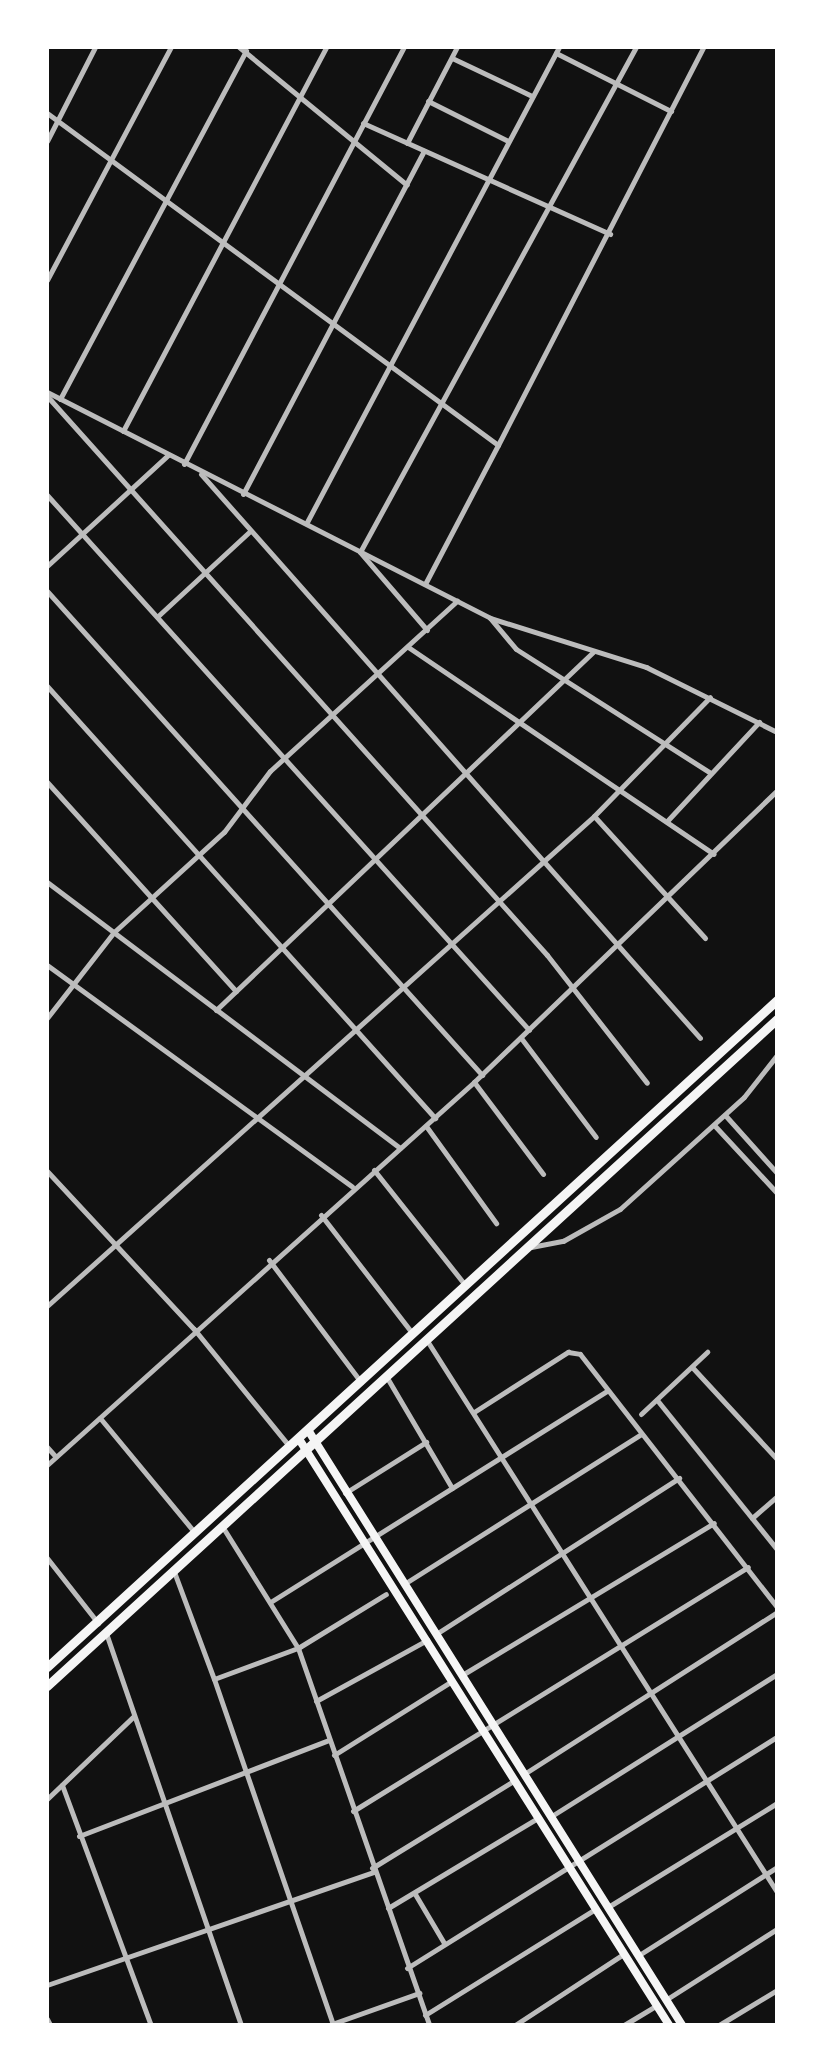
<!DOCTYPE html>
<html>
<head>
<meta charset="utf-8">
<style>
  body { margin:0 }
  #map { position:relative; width:824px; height:2072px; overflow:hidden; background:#111; font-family:Commissioner,sans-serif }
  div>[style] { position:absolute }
  .minor>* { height:5px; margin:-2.5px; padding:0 2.5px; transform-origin:2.5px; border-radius:2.5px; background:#bcbcbc }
  .secondary>* { height:8px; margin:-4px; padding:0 4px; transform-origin:4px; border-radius:4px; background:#f5f5f5 }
  .primary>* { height:9px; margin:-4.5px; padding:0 4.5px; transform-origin:4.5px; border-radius:4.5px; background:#f5f5f5 }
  span { translate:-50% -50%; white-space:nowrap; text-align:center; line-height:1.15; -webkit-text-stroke:7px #fff; paint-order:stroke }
  .frame { position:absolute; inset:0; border:49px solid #fff; pointer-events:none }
</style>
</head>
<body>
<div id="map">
  <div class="minor">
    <div style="left:239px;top:47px;width:217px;rotate:39.4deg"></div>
    <div style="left:556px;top:53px;width:129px;rotate:26.8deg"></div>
    <div style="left:452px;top:58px;width:89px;rotate:25.4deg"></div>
    <div style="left:428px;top:101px;width:89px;rotate:26.6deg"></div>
    <div style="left:47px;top:113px;width:560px;rotate:36.36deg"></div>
    <div style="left:498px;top:445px;width:157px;rotate:117.7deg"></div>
    <div style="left:363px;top:123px;width:271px;rotate:24.2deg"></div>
    <div style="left:47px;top:141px;width:106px;rotate:-62.9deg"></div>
    <div style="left:407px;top:143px;width:108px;rotate:-62.5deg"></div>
    <div style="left:47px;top:280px;width:264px;rotate:-62deg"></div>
    <div style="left:47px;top:392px;width:497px;rotate:27deg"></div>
    <div style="left:490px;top:618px;width:164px;rotate:17.4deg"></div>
    <div style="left:646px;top:667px;width:146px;rotate:26.4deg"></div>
    <div style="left:47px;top:396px;width:750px;rotate:48.19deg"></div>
    <div style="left:547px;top:955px;width:162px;rotate:52deg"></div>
    <div style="left:60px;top:399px;width:395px;rotate:-61.9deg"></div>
    <div style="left:123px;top:431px;width:434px;rotate:-62.1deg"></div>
    <div style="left:498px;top:445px;width:448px;rotate:-62.7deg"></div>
    <div style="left:184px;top:464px;width:471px;rotate:-62.2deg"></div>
    <div style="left:201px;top:474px;width:753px;rotate:48.5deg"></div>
    <div style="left:243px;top:494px;width:388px;rotate:-62.2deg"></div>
    <div style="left:47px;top:495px;width:720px;rotate:47.98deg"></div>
    <div style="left:307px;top:522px;width:538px;rotate:-62.05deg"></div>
    <div style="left:47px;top:566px;width:164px;rotate:-42.5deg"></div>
    <div style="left:47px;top:591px;width:651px;rotate:48.05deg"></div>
    <div style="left:158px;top:616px;width:125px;rotate:-42.7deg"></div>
    <div style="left:490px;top:618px;width:40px;rotate:50deg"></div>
    <div style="left:516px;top:649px;width:231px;rotate:32.5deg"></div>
    <div style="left:427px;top:630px;width:103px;rotate:-130.7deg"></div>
    <div style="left:360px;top:552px;width:576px;rotate:-61.34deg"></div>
    <div style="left:408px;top:647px;width:369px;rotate:34.1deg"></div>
    <div style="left:47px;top:686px;width:581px;rotate:48.07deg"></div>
    <div style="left:47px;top:782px;width:282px;rotate:47.9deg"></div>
    <div style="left:594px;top:816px;width:165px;rotate:47.7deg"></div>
    <div style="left:668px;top:820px;width:134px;rotate:-47.1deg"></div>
    <div style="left:47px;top:882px;width:442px;rotate:37deg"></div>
    <div style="left:47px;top:965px;width:377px;rotate:36deg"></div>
    <div style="left:216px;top:1010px;width:521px;rotate:-43.52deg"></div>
    <div style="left:47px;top:1018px;width:109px;rotate:-52.1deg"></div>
    <div style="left:114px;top:932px;width:149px;rotate:-42.3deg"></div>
    <div style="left:224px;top:832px;width:76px;rotate:-53deg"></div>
    <div style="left:270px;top:771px;width:253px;rotate:-42.3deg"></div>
    <div style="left:521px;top:1038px;width:124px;rotate:52.9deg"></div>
    <div style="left:474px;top:1082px;width:115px;rotate:53.1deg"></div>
    <div style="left:725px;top:1115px;width:78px;rotate:48.1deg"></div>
    <div style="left:714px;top:1125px;width:93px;rotate:47.2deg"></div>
    <div style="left:426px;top:1126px;width:120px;rotate:54.2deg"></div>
    <div style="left:374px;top:1170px;width:147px;rotate:51.6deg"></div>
    <div style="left:47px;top:1171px;width:216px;rotate:47.1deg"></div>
    <div style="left:194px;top:1329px;width:151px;rotate:50.9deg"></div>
    <div style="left:321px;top:1215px;width:150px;rotate:52.3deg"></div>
    <div style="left:531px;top:1247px;width:33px;rotate:-11deg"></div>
    <div style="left:563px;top:1241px;width:65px;rotate:-29.3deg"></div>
    <div style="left:620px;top:1209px;width:167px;rotate:-42.1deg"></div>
    <div style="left:744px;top:1097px;width:53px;rotate:-51.8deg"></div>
    <div style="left:269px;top:1260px;width:153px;rotate:53deg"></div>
    <div style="left:47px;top:1306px;width:734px;rotate:-41.85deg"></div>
    <div style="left:594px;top:816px;width:166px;rotate:-45.7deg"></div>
    <div style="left:426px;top:1339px;width:655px;rotate:57.6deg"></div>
    <div style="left:692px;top:1367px;width:125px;rotate:47.3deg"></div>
    <div style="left:386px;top:1376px;width:130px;rotate:59.5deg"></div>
    <div style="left:657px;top:1400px;width:191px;rotate:51.2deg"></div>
    <div style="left:474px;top:1412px;width:112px;rotate:-32.6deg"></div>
    <div style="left:568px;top:1352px;width:12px;rotate:9deg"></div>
    <div style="left:580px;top:1354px;width:321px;rotate:52.1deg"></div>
    <div style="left:641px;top:1414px;width:91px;rotate:-43.2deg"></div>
    <div style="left:100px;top:1418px;width:149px;rotate:50.4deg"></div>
    <div style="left:47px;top:1447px;width:13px;rotate:48deg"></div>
    <div style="left:47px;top:1465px;width:574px;rotate:-41.89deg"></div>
    <div style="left:474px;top:1082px;width:421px;rotate:-43.9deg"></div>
    <div style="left:345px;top:1493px;width:96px;rotate:-32.2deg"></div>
    <div style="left:752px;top:1518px;width:33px;rotate:-41deg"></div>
    <div style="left:222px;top:1526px;width:144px;rotate:58.1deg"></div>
    <div style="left:298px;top:1648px;width:399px;rotate:70.8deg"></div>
    <div style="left:47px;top:1558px;width:83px;rotate:51.9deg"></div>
    <div style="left:173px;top:1569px;width:117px;rotate:69.6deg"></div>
    <div style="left:214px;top:1679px;width:90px;rotate:-20.3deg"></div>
    <div style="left:298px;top:1648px;width:103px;rotate:-31.5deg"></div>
    <div style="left:404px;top:1584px;width:280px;rotate:-32.3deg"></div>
    <div style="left:272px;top:1601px;width:395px;rotate:-32.1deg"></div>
    <div style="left:106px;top:1633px;width:415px;rotate:71deg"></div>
    <div style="left:436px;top:1634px;width:289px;rotate:-32.7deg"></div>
    <div style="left:462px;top:1675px;width:294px;rotate:-31.1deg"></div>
    <div style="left:214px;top:1679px;width:366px;rotate:71deg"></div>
    <div style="left:316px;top:1701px;width:127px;rotate:-28.8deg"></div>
    <div style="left:334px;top:1755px;width:139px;rotate:-32.1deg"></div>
    <div style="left:524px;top:1774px;width:300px;rotate:-32.6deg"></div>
    <div style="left:62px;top:1785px;width:256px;rotate:69.7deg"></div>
    <div style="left:47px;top:1799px;width:120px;rotate:-43.7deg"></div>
    <div style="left:353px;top:1811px;width:464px;rotate:-31.7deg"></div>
    <div style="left:550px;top:1817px;width:268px;rotate:-32.2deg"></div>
    <div style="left:79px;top:1836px;width:268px;rotate:-21deg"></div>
    <div style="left:372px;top:1868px;width:168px;rotate:-31.6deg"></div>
    <div style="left:415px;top:1894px;width:57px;rotate:59.4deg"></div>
    <div style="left:608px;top:1907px;width:198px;rotate:-31.6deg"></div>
    <div style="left:388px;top:1908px;width:175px;rotate:-31deg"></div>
    <div style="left:639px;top:1955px;width:164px;rotate:-32.5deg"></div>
    <div style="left:407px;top:1968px;width:436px;rotate:-32deg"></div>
    <div style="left:47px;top:1985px;width:346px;rotate:-19.1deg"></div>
    <div style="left:667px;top:1999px;width:130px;rotate:-32.5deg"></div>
    <div style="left:425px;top:2015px;width:199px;rotate:-31.9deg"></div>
    <div style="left:47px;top:2019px;width:7px;rotate:63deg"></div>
    <div style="left:329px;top:2025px;width:96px;rotate:-19.6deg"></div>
    <div style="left:515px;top:2025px;width:128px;rotate:-33.2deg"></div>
    <div style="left:624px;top:2025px;width:39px;rotate:-31deg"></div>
    <div style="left:719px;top:2025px;width:68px;rotate:-31.1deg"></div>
  </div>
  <div class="secondary">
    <div style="left:308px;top:1430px;width:703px;rotate:57.85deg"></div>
    <div style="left:299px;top:1439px;width:693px;rotate:57.73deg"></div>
  </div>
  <div class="primary">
    <div style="left:47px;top:1667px;width:989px;rotate:-42.42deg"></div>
    <div style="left:47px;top:1686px;width:989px;rotate:-42.42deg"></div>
  </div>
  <div class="frame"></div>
</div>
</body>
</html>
